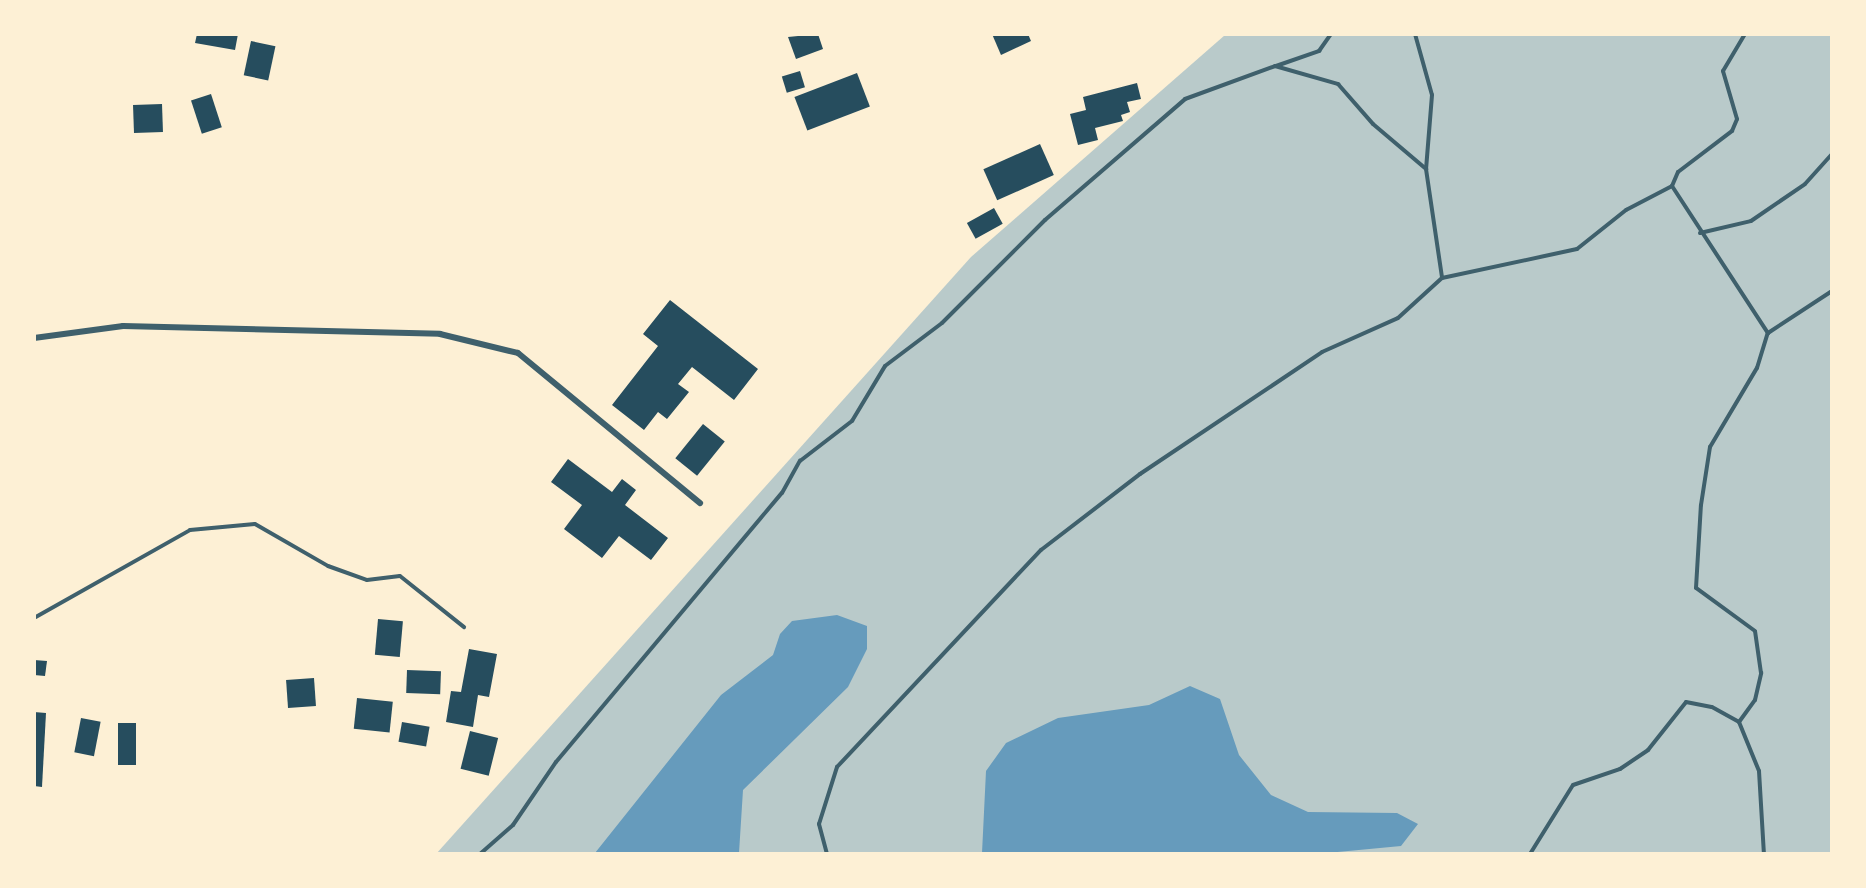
<!DOCTYPE html>
<html>
<head>
<meta charset="utf-8">
<style>
  body { margin:0 }
  #map { position:relative; width:1866px; height:888px; overflow:hidden; background:#fdf0d5; font-family:Cabin,sans-serif }
  div>[style] { position:absolute }
  .green>* { inset:0; background:#b9caca }
  .water>* { inset:0; background:#669bbc }
  .building>* { inset:0; background:#264d5e; transform-origin:0 0 }
  .service>* { height:4px; margin:-2px; padding:0 2px; transform-origin:2px; border-radius:2px; background:#3f606c }
  .minor>* { height:6px; margin:-3px; padding:0 3px; transform-origin:3px; border-radius:3px; background:#3f606c }
  span { translate:-50% -50%; white-space:nowrap; text-align:center; line-height:1.15; -webkit-text-stroke:4.5px #fdf0d5; paint-order:stroke }
  .frame { position:absolute; inset:0; border:36px solid #fdf0d5; pointer-events:none }
</style>
</head>
<body>
<div id="map">
  <div class="green">
    <div style="clip-path:polygon(1225px 35px,1831px 35px,1831px 853px,436px 854px,971px 257px)"></div>
  </div>
  <div class="water">
    <div style="clip-path:polygon(837px 615px,867px 626px,867px 649px,848px 687px,743px 790px,739px 853px,595px 853px,721px 695px,773px 655px,780px 634px,792px 621px)"></div>
    <div style="clip-path:polygon(1190px 686px,1220px 699px,1239px 755px,1271px 795px,1308px 812px,1397px 813px,1418px 824px,1401px 846px,1327px 853px,982px 853px,986px 771px,1006px 743px,1058px 718px,1149px 705px)"></div>
  </div>
  <div class="building">
    <div style="clip-path:polygon(197px 34px,238px 34px,235px 50px,195px 43px)"></div>
    <div style="clip-path:polygon(818px 34px,823px 49px,796px 59px,788px 37px)"></div>
    <div style="clip-path:polygon(992px 34px,1028px 34px,1031px 41px,1001px 55px)"></div>
    <div style="left:251px;top:41px;width:25px;height:35px;rotate:12deg"></div>
    <div style="left:800px;top:71px;width:17px;height:19px;rotate:73deg"></div>
    <div style="left:857px;top:73px;width:36px;height:67px;rotate:69deg"></div>
    <div style="clip-path:polygon(1137px 83px,1141px 99px,1127px 102px,1130px 112px,1121px 115px,1123px 121px,1095px 128px,1098px 140px,1078px 145px,1070px 114px,1086px 110px,1083px 97px)"></div>
    <div style="left:211px;top:94px;width:35px;height:21px;rotate:72deg"></div>
    <div style="left:162px;top:104px;width:28px;height:29px;rotate:88deg"></div>
    <div style="left:1040px;top:144px;width:34px;height:62px;rotate:66deg"></div>
    <div style="left:994px;top:208px;width:18px;height:31px;rotate:61deg"></div>
    <div style="clip-path:polygon(670px 300px,758px 369px,734px 400px,692px 367px,678px 384px,689px 392px,667px 419px,658px 412px,644px 430px,612px 405px,658px 346px,643px 334px)"></div>
    <div style="left:703px;top:424px;width:28px;height:44px;rotate:39deg"></div>
    <div style="clip-path:polygon(568px 459px,612px 492px,622px 479px,636px 490px,625px 505px,668px 538px,651px 560px,619px 536px,602px 558px,564px 529px,582px 505px,551px 482px)"></div>
    <div style="left:378px;top:619px;width:25px;height:36px;rotate:5deg"></div>
    <div style="clip-path:polygon(469px 649px,497px 654px,489px 697px,478px 695px,473px 727px,446px 722px,451px 691px,461px 692px)"></div>
    <div style="clip-path:polygon(34px 660px,47px 661px,45px 676px,34px 675px)"></div>
    <div style="left:407px;top:670px;width:34px;height:23px;rotate:2deg"></div>
    <div style="left:314px;top:678px;width:28px;height:28px;rotate:86deg"></div>
    <div style="left:357px;top:698px;width:36px;height:31px;rotate:6deg"></div>
    <div style="clip-path:polygon(34px 712px,46px 713px,42px 787px,34px 786px)"></div>
    <div style="left:81px;top:718px;width:20px;height:35px;rotate:11deg"></div>
    <div style="left:402px;top:722px;width:28px;height:20px;rotate:10deg"></div>
    <div style="left:118px;top:723px;width:18px;height:42px"></div>
    <div style="left:470px;top:731px;width:29px;height:39px;rotate:14deg"></div>
  </div>
  <div class="service">
    <div style="left:1415px;top:34px;width:63px;rotate:74.4deg"></div>
    <div style="left:1432px;top:95px;width:74px;rotate:94.6deg"></div>
    <div style="left:1426px;top:169px;width:110px;rotate:81.6deg"></div>
    <div style="left:1276px;top:66px;width:46px;rotate:-19.2deg"></div>
    <div style="left:1319px;top:51px;width:21px;rotate:-55deg"></div>
    <div style="left:1672px;top:186px;width:15px;rotate:-67deg"></div>
    <div style="left:1678px;top:172px;width:68px;rotate:-37.2deg"></div>
    <div style="left:1732px;top:131px;width:13px;rotate:-67deg"></div>
    <div style="left:1737px;top:119px;width:50px;rotate:-106.3deg"></div>
    <div style="left:1723px;top:71px;width:43px;rotate:-59.3deg"></div>
    <div style="left:1672px;top:186px;width:176px;rotate:56.9deg"></div>
    <div style="left:1700px;top:233px;width:52px;rotate:-13.2deg"></div>
    <div style="left:1751px;top:221px;width:65px;rotate:-34.4deg"></div>
    <div style="left:1805px;top:184px;width:40px;rotate:-48deg"></div>
    <div style="left:1442px;top:278px;width:138px;rotate:-12.1deg"></div>
    <div style="left:1577px;top:249px;width:63px;rotate:-38.5deg"></div>
    <div style="left:1626px;top:210px;width:52px;rotate:-27.6deg"></div>
    <div style="left:1768px;top:333px;width:77px;rotate:-33.3deg"></div>
    <div style="left:34px;top:618px;width:179px;rotate:-29.4deg"></div>
    <div style="left:190px;top:530px;width:65px;rotate:-5.3deg"></div>
    <div style="left:255px;top:524px;width:84px;rotate:29.9deg"></div>
    <div style="left:328px;top:566px;width:41px;rotate:19.7deg"></div>
    <div style="left:367px;top:580px;width:33px;rotate:-7deg"></div>
    <div style="left:400px;top:576px;width:82px;rotate:38.6deg"></div>
    <div style="left:1739px;top:722px;width:27px;rotate:-54deg"></div>
    <div style="left:1755px;top:700px;width:28px;rotate:-77deg"></div>
    <div style="left:1761px;top:673px;width:42px;rotate:-98.1deg"></div>
    <div style="left:1755px;top:631px;width:73px;rotate:-143.9deg"></div>
    <div style="left:1696px;top:588px;width:83px;rotate:-86.6deg"></div>
    <div style="left:1701px;top:505px;width:59px;rotate:-81.2deg"></div>
    <div style="left:1710px;top:447px;width:92px;rotate:-59.3deg"></div>
    <div style="left:1757px;top:368px;width:37px;rotate:-73deg"></div>
    <div style="left:480px;top:854px;width:44px;rotate:-41.3deg"></div>
    <div style="left:513px;top:825px;width:76px;rotate:-55.7deg"></div>
    <div style="left:556px;top:762px;width:351px;rotate:-50deg"></div>
    <div style="left:782px;top:493px;width:37px;rotate:-61deg"></div>
    <div style="left:800px;top:461px;width:66px;rotate:-37.6deg"></div>
    <div style="left:852px;top:421px;width:64px;rotate:-59deg"></div>
    <div style="left:885px;top:366px;width:71px;rotate:-37deg"></div>
    <div style="left:942px;top:323px;width:146px;rotate:-45deg"></div>
    <div style="left:1045px;top:220px;width:185px;rotate:-40.8deg"></div>
    <div style="left:1185px;top:99px;width:96px;rotate:-20.1deg"></div>
    <div style="left:1275px;top:66px;width:66px;rotate:15.9deg"></div>
    <div style="left:1338px;top:84px;width:53px;rotate:48.8deg"></div>
    <div style="left:1373px;top:124px;width:70px;rotate:40.3deg"></div>
    <div style="left:827px;top:854px;width:31px;rotate:-105deg"></div>
    <div style="left:819px;top:824px;width:60px;rotate:-72.5deg"></div>
    <div style="left:837px;top:767px;width:298px;rotate:-46.8deg"></div>
    <div style="left:1041px;top:550px;width:125px;rotate:-37.5deg"></div>
    <div style="left:1140px;top:474px;width:219px;rotate:-33.8deg"></div>
    <div style="left:1322px;top:352px;width:83px;rotate:-24.1deg"></div>
    <div style="left:1398px;top:318px;width:59px;rotate:-42.3deg"></div>
    <div style="left:1530px;top:854px;width:81px;rotate:-58.1deg"></div>
    <div style="left:1573px;top:785px;width:50px;rotate:-18.8deg"></div>
    <div style="left:1620px;top:769px;width:34px;rotate:-34deg"></div>
    <div style="left:1648px;top:750px;width:61px;rotate:-51.6deg"></div>
    <div style="left:1686px;top:702px;width:26px;rotate:11deg"></div>
    <div style="left:1712px;top:707px;width:31px;rotate:29deg"></div>
    <div style="left:1739px;top:722px;width:53px;rotate:67.8deg"></div>
    <div style="left:1759px;top:771px;width:83px;rotate:86.6deg"></div>
  </div>
  <div class="minor">
    <div style="left:34px;top:338px;width:90px;rotate:-7.7deg"></div>
    <div style="left:123px;top:326px;width:317px;rotate:1.4deg"></div>
    <div style="left:440px;top:334px;width:80px;rotate:13.7deg"></div>
    <div style="left:518px;top:353px;width:236px;rotate:39.5deg"></div>
  </div>
  <div class="frame"></div>
</div>
</body>
</html>
